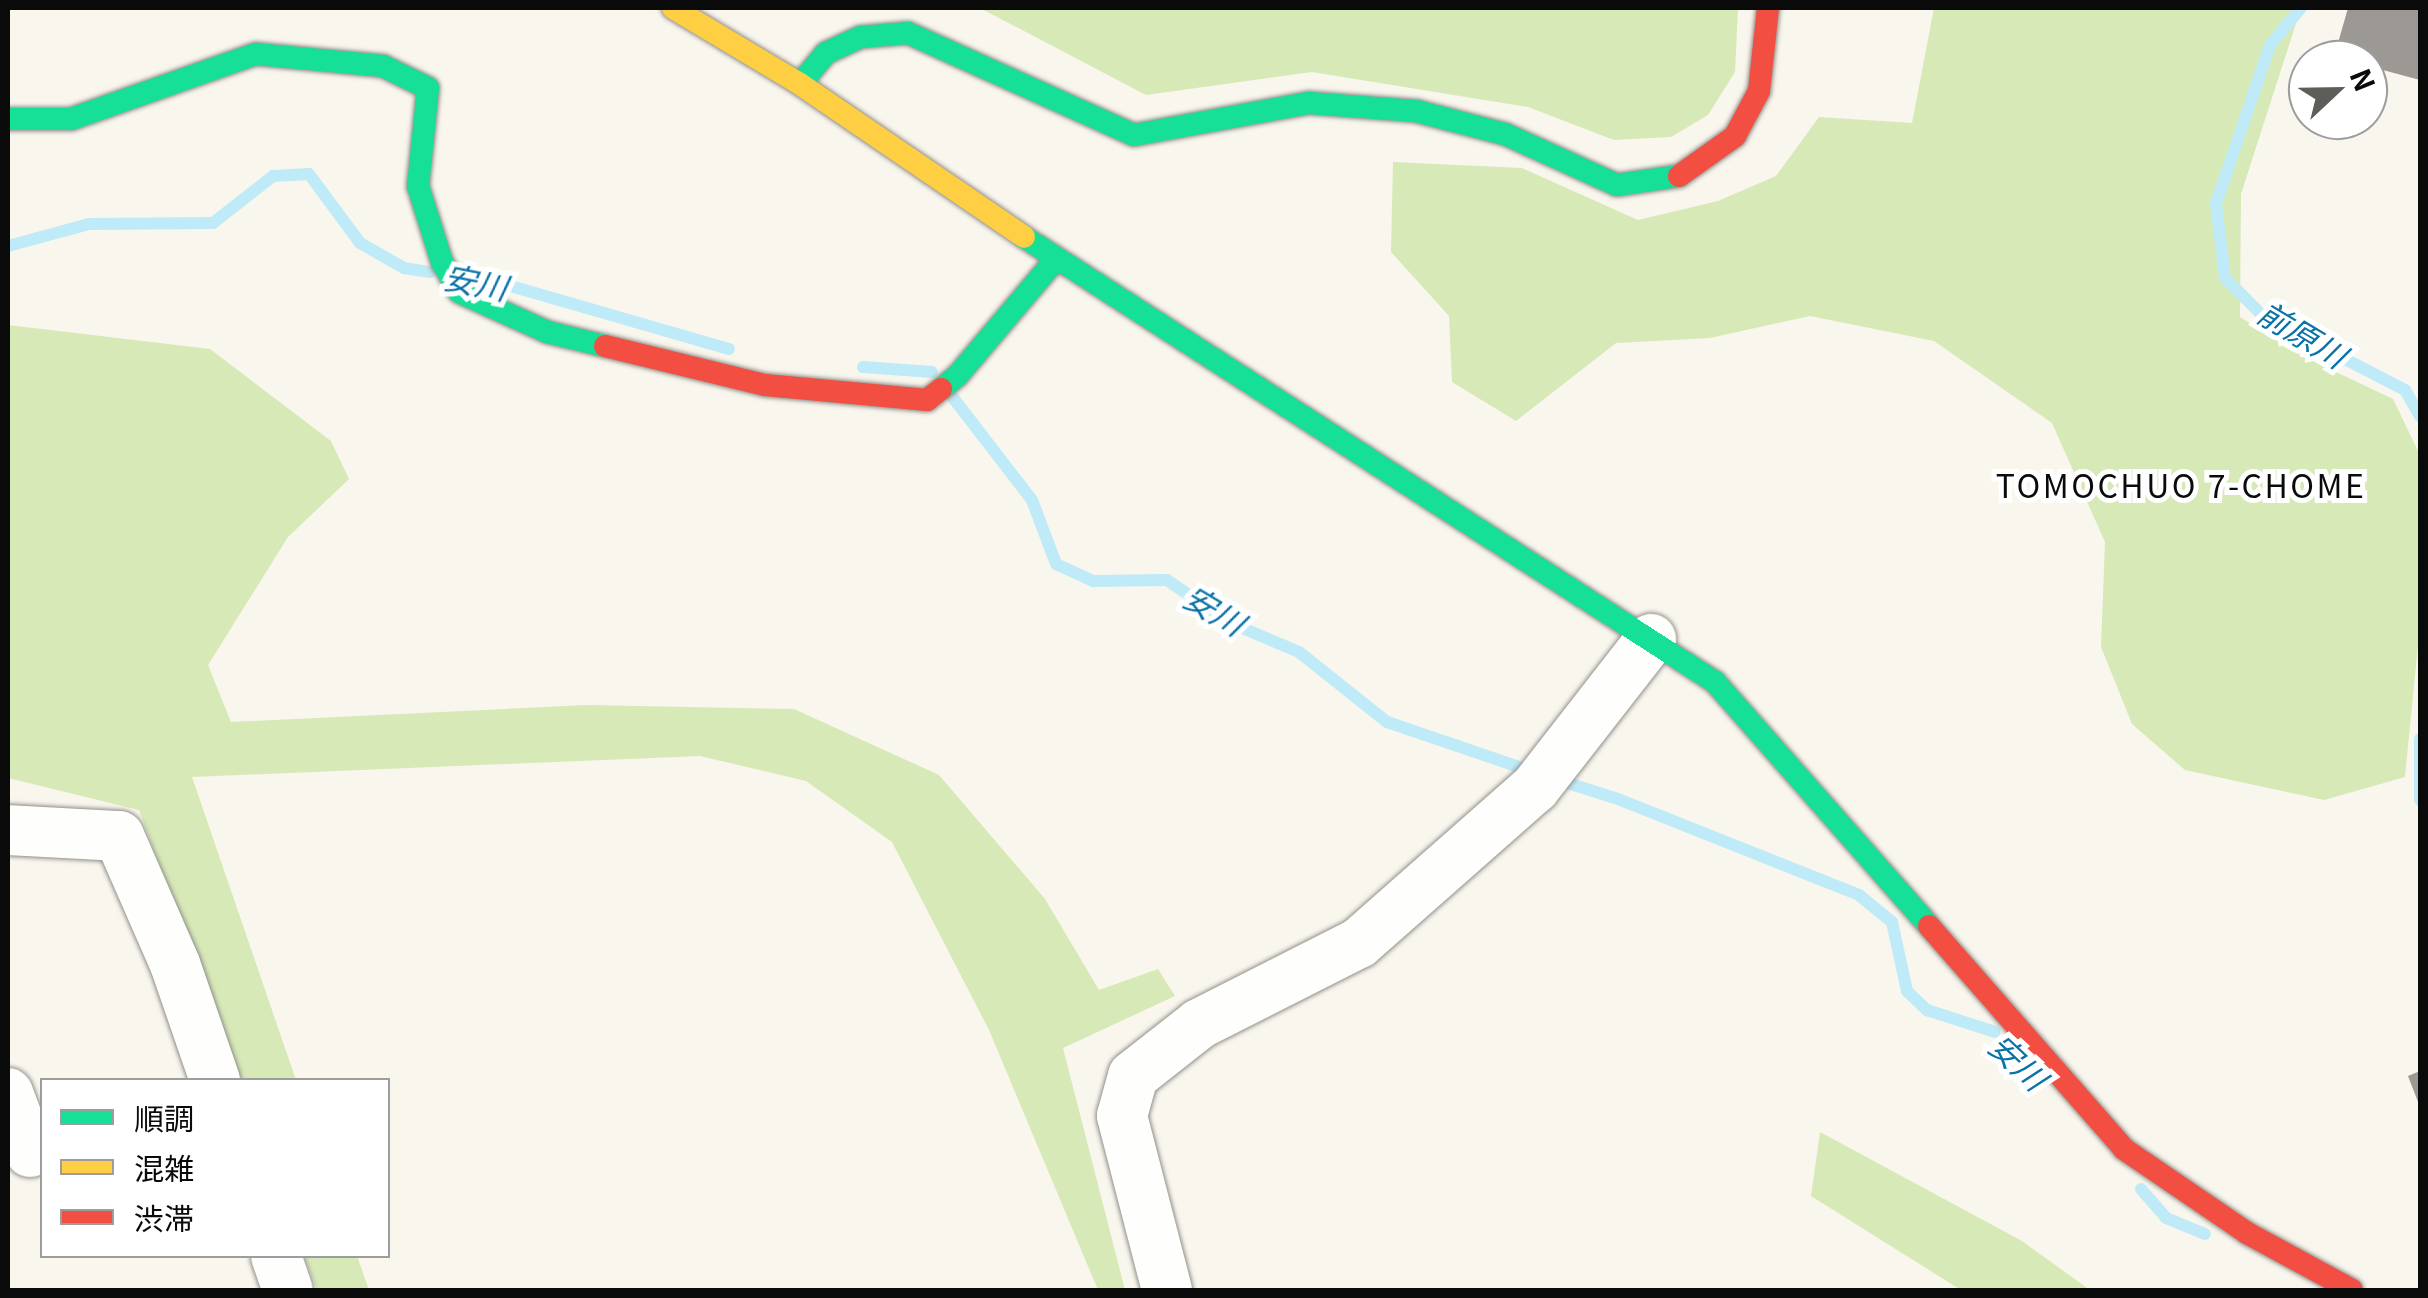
<!DOCTYPE html>
<html>
<head>
<meta charset="utf-8">
<style>
  body { margin:0 }
  #map { position:relative; width:2428px; height:1298px; overflow:hidden; background:#f9f6ed; font-family:Georgia,"Noto Sans JP",serif }
  div>[style] { position:absolute }
  .forest>* { inset:0; background:#d6e9b7 }
  .stream>* { height:12px; margin:-6px; padding:0 6px; transform-origin:6px; border-radius:6px; background:#bfeaf8 }
  .building>* { inset:0; background:#9c9894 }
  .roads { filter:drop-shadow(0 0 2px #92908c) drop-shadow(0 0 2px #92908c) }
  .street>* { height:50px; margin:-25px; padding:0 25px; transform-origin:25px; border-radius:25px; background:#fefefc }
  .fast>* { height:22px; margin:-11px; padding:0 11px; transform-origin:11px; border-radius:11px; background:#16e098 }
  .slow>* { height:22px; margin:-11px; padding:0 11px; transform-origin:11px; border-radius:11px; background:#ffcf43 }
  .jam>* { height:22px; margin:-11px; padding:0 11px; transform-origin:11px; border-radius:11px; background:#f24e42 }
  span { translate:-50% -50%; white-space:nowrap; text-align:center; line-height:1.15; -webkit-text-stroke:10px #fff; paint-order:stroke }
  .water-label { font-size:32px; color:#0972a7; font-style:italic }
  .neighbourhood-label { font-size:32px; color:#0a0a0a; letter-spacing:2.5px }
  .frame { position:absolute; inset:0; border:10px solid #0a0a0a; pointer-events:none }
  .legend { position:absolute; left:40px; top:1078px; width:350px; height:180px; box-sizing:border-box; background:#fff; border:2px solid #9d9d9d; margin:0; padding:12px 18px; list-style:none; font-size:30px; color:#0a0a0a }
  .legend li { display:flex; align-items:center; gap:20px; height:50px }
  .legend b { width:50px; border:2px solid #9d9d9d }
  .north { position:absolute; left:2288px; top:40px; width:100px; height:100px; box-sizing:border-box; background:#fff; border:2px solid #9d9d9d; border-radius:50%; rotate:68deg; font-size:28px; font-weight:700; line-height:40px; text-align:center; color:#0a0a0a }
  .north::after { content:''; display:block; margin:auto; width:35px; height:45px; background:#5e5d59; clip-path:polygon(50% 0,100% 100%,50% 72%,0 100%) }
</style>
</head>
<body>
<div id="map">
  <div class="forest">
    <div style="clip-path:polygon(980px 8px,1738px 8px,1735px 72px,1708px 115px,1671px 137px,1614px 140px,1528px 107px,1312px 72px,1146px 95px)"></div>
    <div style="clip-path:polygon(1934px 8px,2301px 8px,2241px 194px,2240px 317px,2296px 353px,2393px 399px,2420px 455px,2420px 625px,2405px 777px,2324px 800px,2185px 770px,2132px 724px,2101px 647px,2105px 542px,2052px 423px,1934px 341px,1810px 316px,1710px 338px,1616px 343px,1516px 421px,1452px 382px,1449px 316px,1391px 252px,1393px 162px,1522px 168px,1638px 220px,1718px 201px,1776px 176px,1819px 117px,1912px 123px)"></div>
    <div style="clip-path:polygon(8px 325px,210px 349px,331px 441px,349px 479px,288px 537px,208px 665px,231px 722px,587px 705px,794px 709px,939px 775px,1045px 899px,1099px 990px,1158px 969px,1175px 996px,1063px 1048px,1125px 1290px,1098px 1290px,989px 1030px,892px 842px,806px 781px,700px 756px,192px 777px,296px 1080px,239px 1080px,139px 810px,8px 778px)"></div>
    <div style="clip-path:polygon(1820px 1132px,2022px 1241px,2090px 1290px,1961px 1290px,1811px 1196px)"></div>
    <div style="clip-path:polygon(304px 1256px,357px 1256px,369px 1290px,317px 1290px)"></div>
  </div>
  <div class="stream">
    <div style="left:2301px;top:8px;width:48px;rotate:130deg"></div>
    <div style="left:2270px;top:45px;width:168px;rotate:108.8deg"></div>
    <div style="left:2216px;top:204px;width:75px;rotate:83.1deg"></div>
    <div style="left:2225px;top:278px;width:55px;rotate:45deg"></div>
    <div style="left:2264px;top:317px;width:159px;rotate:27.4deg"></div>
    <div style="left:2405px;top:390px;width:30px;rotate:60deg"></div>
    <div style="left:8px;top:246px;width:84px;rotate:-15.2deg"></div>
    <div style="left:89px;top:224px;width:124px;rotate:-0.5deg"></div>
    <div style="left:213px;top:223px;width:76px;rotate:-38.1deg"></div>
    <div style="left:273px;top:176px;width:36px;rotate:-3deg"></div>
    <div style="left:309px;top:174px;width:86px;rotate:53.5deg"></div>
    <div style="left:360px;top:243px;width:51px;rotate:29.6deg"></div>
    <div style="left:404px;top:268px;width:26px;rotate:9deg"></div>
    <div style="left:504px;top:284px;width:234px;rotate:16.1deg"></div>
    <div style="left:863px;top:367px;width:69px;rotate:4.1deg"></div>
    <div style="left:951px;top:395px;width:133px;rotate:52.4deg"></div>
    <div style="left:1032px;top:500px;width:68px;rotate:69.4deg"></div>
    <div style="left:1056px;top:564px;width:41px;rotate:24.7deg"></div>
    <div style="left:1093px;top:581px;width:74px;rotate:-0.8deg"></div>
    <div style="left:1167px;top:580px;width:74px;rotate:34.5deg"></div>
    <div style="left:1228px;top:622px;width:77px;rotate:22.9deg"></div>
    <div style="left:1299px;top:652px;width:112px;rotate:38.5deg"></div>
    <div style="left:1387px;top:722px;width:155px;rotate:18.8deg"></div>
    <div style="left:2420px;top:739px;width:61px;rotate:90deg"></div>
    <div style="left:1558px;top:780px;width:63px;rotate:17.6deg"></div>
    <div style="left:1618px;top:799px;width:259px;rotate:21.7deg"></div>
    <div style="left:1859px;top:895px;width:43px;rotate:39.3deg"></div>
    <div style="left:1892px;top:922px;width:71px;rotate:77.7deg"></div>
    <div style="left:1907px;top:991px;width:28px;rotate:44deg"></div>
    <div style="left:1927px;top:1010px;width:71px;rotate:17.9deg"></div>
    <div style="left:2141px;top:1189px;width:38px;rotate:49deg"></div>
    <div style="left:2166px;top:1218px;width:42px;rotate:22.3deg"></div>
  </div>
  <div class="building">
    <div style="clip-path:polygon(2348px 8px,2420px 8px,2420px 80px,2368px 66px,2368px 60px,2334px 57px)"></div>
    <div style="clip-path:polygon(2420px 1071px,2420px 1107px,2408px 1076px)"></div>
  </div>
  <div class="roads">
    <div class="street">
      <div style="left:8px;top:830px;width:111px;rotate:3.1deg"></div>
      <div style="left:119px;top:836px;width:140px;rotate:66.4deg"></div>
      <div style="left:175px;top:964px;width:123px;rotate:71deg"></div>
      <div style="left:8px;top:1093px;width:63px;rotate:69.6deg"></div>
      <div style="left:276px;top:1256px;width:36px;rotate:71deg"></div>
      <div style="left:1167px;top:1290px;width:180px;rotate:-104.5deg"></div>
      <div style="left:1122px;top:1116px;width:41px;rotate:-74.6deg"></div>
      <div style="left:1133px;top:1076px;width:84px;rotate:-38.2deg"></div>
      <div style="left:1199px;top:1024px;width:179px;rotate:-26.9deg"></div>
      <div style="left:1359px;top:943px;width:235px;rotate:-41.4deg"></div>
      <div style="left:1535px;top:788px;width:189px;rotate:-52.1deg"></div>
    </div>
    <div class="fast">
      <div style="left:800px;top:84px;width:40px;rotate:-50deg"></div>
      <div style="left:826px;top:53px;width:38px;rotate:-25deg"></div>
      <div style="left:861px;top:37px;width:47px;rotate:-4.9deg"></div>
      <div style="left:908px;top:33px;width:248px;rotate:24.3deg"></div>
      <div style="left:1134px;top:135px;width:178px;rotate:-10.4deg"></div>
      <div style="left:1309px;top:103px;width:107px;rotate:4.3deg"></div>
      <div style="left:1416px;top:111px;width:92px;rotate:14.5deg"></div>
      <div style="left:1505px;top:134px;width:123px;rotate:24.5deg"></div>
      <div style="left:1617px;top:185px;width:63px;rotate:-8.3deg"></div>
      <div style="left:8px;top:119px;width:63px"></div>
      <div style="left:71px;top:119px;width:196px;rotate:-19.4deg"></div>
      <div style="left:256px;top:54px;width:128px;rotate:5.4deg"></div>
      <div style="left:383px;top:66px;width:50px;rotate:26.1deg"></div>
      <div style="left:428px;top:88px;width:99px;rotate:95.8deg"></div>
      <div style="left:418px;top:186px;width:80px;rotate:72.5deg"></div>
      <div style="left:442px;top:262px;width:34px;rotate:60deg"></div>
      <div style="left:459px;top:292px;width:97px;rotate:24.4deg"></div>
      <div style="left:547px;top:332px;width:60px;rotate:13.6deg"></div>
      <div style="left:1024px;top:237px;width:822px;rotate:32.78deg"></div>
      <div style="left:1715px;top:682px;width:325px;rotate:48.7deg"></div>
      <div style="left:941px;top:389px;width:22px;rotate:-39deg"></div>
      <div style="left:958px;top:375px;width:152px;rotate:-49.8deg"></div>
    </div>
    <div class="slow">
      <div style="left:673px;top:8px;width:148px;rotate:30.9deg"></div>
      <div style="left:800px;top:84px;width:271px;rotate:34.3deg"></div>
    </div>
    <div class="jam">
      <div style="left:1679px;top:176px;width:69px;rotate:-35.5deg"></div>
      <div style="left:1735px;top:136px;width:51px;rotate:-61.9deg"></div>
      <div style="left:1759px;top:91px;width:83px;rotate:-83.8deg"></div>
      <div style="left:605px;top:346px;width:165px;rotate:13.7deg"></div>
      <div style="left:765px;top:385px;width:163px;rotate:5.3deg"></div>
      <div style="left:927px;top:400px;width:18px;rotate:-38deg"></div>
      <div style="left:1929px;top:926px;width:296px;rotate:48.8deg"></div>
      <div style="left:2124px;top:1149px;width:149px;rotate:34.3deg"></div>
      <div style="left:2247px;top:1233px;width:119px;rotate:28.5deg"></div>
    </div>
  </div>
  <div class="water-label">
    <span style="left:476px;top:281px;rotate:11deg">安川</span>
    <span style="left:2303px;top:333px;rotate:31deg">前原川</span>
    <span style="left:1215px;top:609px;rotate:31deg">安川</span>
    <span style="left:2019px;top:1061px;rotate:43deg">安川</span>
  </div>
  <div class="neighbourhood-label">
    <span style="left:2181px;top:484px">TOMOCHUO 7-CHOME</span>
  </div>
  <div class="frame"></div>
  <ul class="legend">
  <li><b style="height:12px;background:#16e098"></b>順調</li>
  <li><b style="height:12px;background:#ffcf43"></b>混雑</li>
  <li><b style="height:12px;background:#f24e42"></b>渋滞</li>
  </ul>
  <div class="north">N</div>
</div>
</body>
</html>
